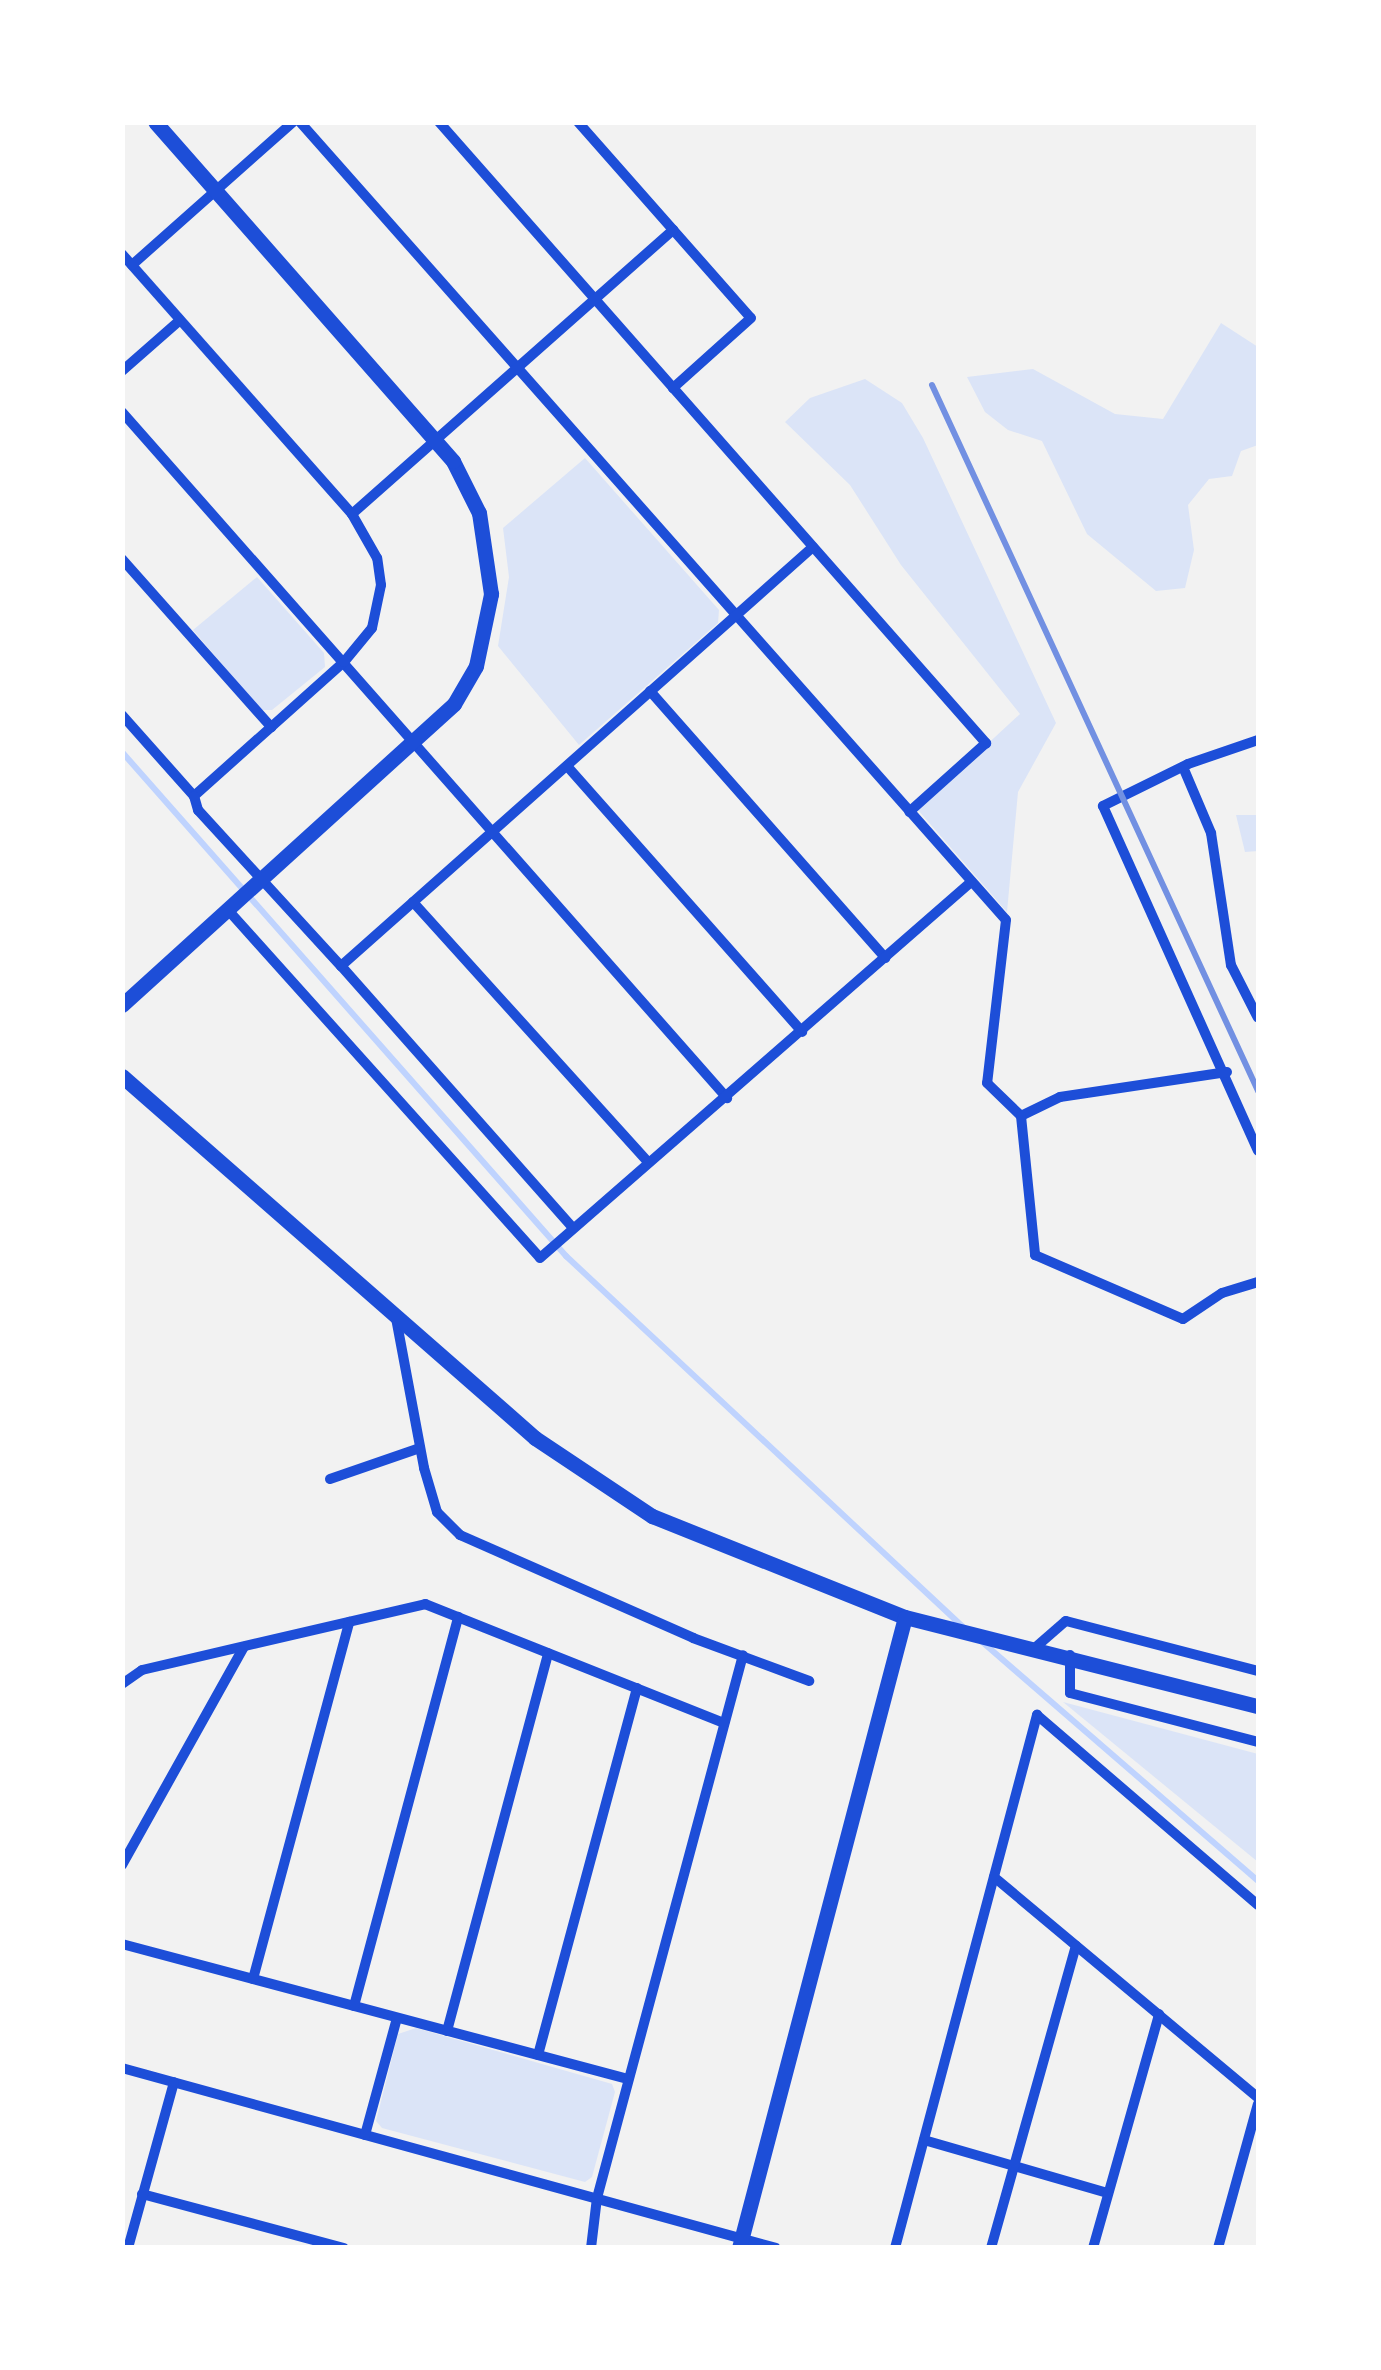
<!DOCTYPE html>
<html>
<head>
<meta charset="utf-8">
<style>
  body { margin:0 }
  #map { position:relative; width:1381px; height:2370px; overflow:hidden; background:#f2f2f2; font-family:Spectral,serif }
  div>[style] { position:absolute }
  .green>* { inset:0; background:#dbe4f7 }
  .stream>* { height:6px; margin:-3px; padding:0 3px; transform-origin:3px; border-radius:3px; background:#bfd3fe }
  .minor>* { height:10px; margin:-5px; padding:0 5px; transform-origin:5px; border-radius:5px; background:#1d4ed8 }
  .tertiary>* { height:15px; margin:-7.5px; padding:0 7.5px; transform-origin:7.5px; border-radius:7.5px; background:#1d4ed8 }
  .rail>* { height:6px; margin:-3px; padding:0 3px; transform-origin:3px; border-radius:3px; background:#7290e2 }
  span { translate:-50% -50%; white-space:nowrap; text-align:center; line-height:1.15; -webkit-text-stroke:10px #fff; paint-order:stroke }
  .frame { position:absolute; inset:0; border:125px solid #fff; pointer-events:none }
</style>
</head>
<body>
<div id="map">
  <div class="green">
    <div style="clip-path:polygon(1221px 323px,1258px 347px,1258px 445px,1241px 451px,1232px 476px,1209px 479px,1188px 505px,1194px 550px,1185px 588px,1156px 591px,1087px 534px,1042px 441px,1008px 430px,985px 412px,967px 377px,1033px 369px,1115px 414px,1163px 419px)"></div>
    <div style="clip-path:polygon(865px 379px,902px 403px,923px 438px,1056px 723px,1018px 792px,1007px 912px,917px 809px,1020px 714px,901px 565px,850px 485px,785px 422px,810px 398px)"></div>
    <div style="clip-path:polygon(585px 458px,719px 610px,718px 623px,579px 745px,498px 646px,509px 577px,503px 528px)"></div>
    <div style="clip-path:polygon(257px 577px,324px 653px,325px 667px,272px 710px,261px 710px,193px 630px)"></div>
    <div style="clip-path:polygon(1236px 815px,1258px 815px,1258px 851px,1245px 852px)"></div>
    <div style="clip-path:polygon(1063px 1702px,1258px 1754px,1258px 1862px)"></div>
    <div style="clip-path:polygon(416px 2028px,612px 2084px,615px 2092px,592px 2177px,585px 2182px,382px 2128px,376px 2121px,398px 2034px)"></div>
  </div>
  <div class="stream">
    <div style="left:122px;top:752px;width:672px;rotate:48.62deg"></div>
    <div style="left:566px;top:1256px;width:542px;rotate:43.06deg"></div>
    <div style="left:980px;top:1640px;width:368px;rotate:40.9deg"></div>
  </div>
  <div class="minor">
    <div style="left:300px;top:122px;width:1065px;rotate:48.5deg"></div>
    <div style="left:1006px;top:920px;width:164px;rotate:96.6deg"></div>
    <div style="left:987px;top:1083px;width:47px;rotate:44.1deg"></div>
    <div style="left:439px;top:122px;width:828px;rotate:48.63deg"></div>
    <div style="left:986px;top:743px;width:103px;rotate:138.1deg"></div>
    <div style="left:578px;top:122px;width:261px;rotate:48.6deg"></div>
    <div style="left:751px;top:318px;width:105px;rotate:138.1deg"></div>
    <div style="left:122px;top:254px;width:347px;rotate:48.5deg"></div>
    <div style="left:352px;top:514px;width:429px;rotate:-41.5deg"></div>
    <div style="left:132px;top:265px;width:215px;rotate:-41.6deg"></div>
    <div style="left:122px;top:371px;width:77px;rotate:-41.3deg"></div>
    <div style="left:122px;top:412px;width:915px;rotate:48.59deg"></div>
    <div style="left:122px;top:559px;width:225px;rotate:48.4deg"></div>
    <div style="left:650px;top:691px;width:356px;rotate:48.6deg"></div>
    <div style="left:122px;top:715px;width:108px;rotate:48.4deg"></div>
    <div style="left:194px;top:796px;width:201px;rotate:-41.8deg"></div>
    <div style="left:344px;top:662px;width:44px;rotate:-50.5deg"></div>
    <div style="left:372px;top:628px;width:44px;rotate:-78.2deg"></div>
    <div style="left:381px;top:585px;width:27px;rotate:-98deg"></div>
    <div style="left:377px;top:558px;width:51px;rotate:-119.6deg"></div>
    <div style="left:1258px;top:740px;width:74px;rotate:161.1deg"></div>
    <div style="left:1188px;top:764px;width:95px;rotate:153.7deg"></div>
    <div style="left:1103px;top:806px;width:378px;rotate:65.8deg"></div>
    <div style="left:567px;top:766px;width:355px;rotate:48.5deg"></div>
    <div style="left:1183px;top:767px;width:72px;rotate:67deg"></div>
    <div style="left:1211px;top:833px;width:134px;rotate:81.4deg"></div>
    <div style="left:1231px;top:965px;width:59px;rotate:63deg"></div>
    <div style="left:194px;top:796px;width:15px;rotate:74deg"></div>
    <div style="left:198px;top:810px;width:212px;rotate:47.5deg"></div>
    <div style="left:413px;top:902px;width:348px;rotate:47.9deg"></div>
    <div style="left:228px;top:910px;width:467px;rotate:48.1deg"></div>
    <div style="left:540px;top:1258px;width:572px;rotate:-41.1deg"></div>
    <div style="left:1227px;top:1072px;width:169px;rotate:171.5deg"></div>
    <div style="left:1060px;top:1097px;width:43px;rotate:154deg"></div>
    <div style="left:1021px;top:1116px;width:140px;rotate:84.2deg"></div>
    <div style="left:1035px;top:1255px;width:161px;rotate:23.4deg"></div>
    <div style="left:1183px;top:1319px;width:47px;rotate:-33.7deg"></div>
    <div style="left:1222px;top:1293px;width:38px;rotate:-17deg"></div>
    <div style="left:573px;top:1228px;width:350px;rotate:-131.5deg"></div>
    <div style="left:341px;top:966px;width:631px;rotate:-41.6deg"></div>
    <div style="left:396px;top:1318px;width:153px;rotate:79.4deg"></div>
    <div style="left:424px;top:1468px;width:46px;rotate:73.5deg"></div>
    <div style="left:437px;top:1512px;width:33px;rotate:45deg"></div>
    <div style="left:460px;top:1535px;width:255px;rotate:23.8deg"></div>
    <div style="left:693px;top:1638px;width:124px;rotate:20.3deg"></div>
    <div style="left:330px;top:1479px;width:95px;rotate:-19deg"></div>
    <div style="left:1037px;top:1646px;width:38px;rotate:-41deg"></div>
    <div style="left:1066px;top:1621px;width:198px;rotate:14.6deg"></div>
    <div style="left:1070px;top:1655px;width:38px;rotate:90deg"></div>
    <div style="left:1070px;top:1693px;width:194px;rotate:14.6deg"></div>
    <div style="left:122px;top:1684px;width:24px;rotate:-35deg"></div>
    <div style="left:142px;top:1670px;width:291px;rotate:-13.1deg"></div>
    <div style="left:425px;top:1604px;width:322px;rotate:21.7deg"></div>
    <div style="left:122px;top:1865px;width:250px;rotate:-60.8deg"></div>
    <div style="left:994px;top:1877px;width:344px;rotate:39.9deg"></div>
    <div style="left:122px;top:1944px;width:524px;rotate:14.94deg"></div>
    <div style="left:253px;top:1979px;width:370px;rotate:-74.9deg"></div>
    <div style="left:354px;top:2006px;width:403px;rotate:-75deg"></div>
    <div style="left:447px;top:2031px;width:391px;rotate:-75deg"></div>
    <div style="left:538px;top:2055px;width:380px;rotate:-74.9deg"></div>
    <div style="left:122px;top:2068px;width:678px;rotate:15.39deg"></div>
    <div style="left:365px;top:2135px;width:121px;rotate:-74.7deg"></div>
    <div style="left:924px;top:2140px;width:191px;rotate:16.1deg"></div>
    <div style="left:142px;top:2194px;width:209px;rotate:15deg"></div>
    <div style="left:128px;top:2248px;width:172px;rotate:-74.5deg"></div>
    <div style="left:591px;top:2248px;width:50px;rotate:-83.2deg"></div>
    <div style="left:597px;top:2198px;width:562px;rotate:-74.95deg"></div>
    <div style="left:895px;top:2248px;width:552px;rotate:-75.08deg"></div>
    <div style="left:1037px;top:1715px;width:291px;rotate:40.7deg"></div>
    <div style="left:991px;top:2248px;width:314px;rotate:-74.3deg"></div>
    <div style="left:1093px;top:2248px;width:243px;rotate:-74.2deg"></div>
    <div style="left:1218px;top:2248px;width:149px;rotate:-74.5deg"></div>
  </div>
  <div class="tertiary">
    <div style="left:122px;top:1005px;width:448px;rotate:-42.2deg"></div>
    <div style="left:454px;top:704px;width:44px;rotate:-59.9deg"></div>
    <div style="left:476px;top:666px;width:74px;rotate:-78.2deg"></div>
    <div style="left:491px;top:594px;width:82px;rotate:-98.4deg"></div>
    <div style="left:479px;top:513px;width:58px;rotate:-116.6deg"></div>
    <div style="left:453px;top:461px;width:451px;rotate:-131.3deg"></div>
    <div style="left:122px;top:1076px;width:549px;rotate:41.23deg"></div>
    <div style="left:535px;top:1438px;width:141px;rotate:33.7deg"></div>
    <div style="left:652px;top:1516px;width:272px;rotate:21.8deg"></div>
    <div style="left:905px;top:1617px;width:364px;rotate:14.2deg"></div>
    <div style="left:739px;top:2248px;width:652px;rotate:-75.26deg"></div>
  </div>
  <div class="rail">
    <div style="left:932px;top:385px;width:778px;rotate:65.21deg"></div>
  </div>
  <div class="frame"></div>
</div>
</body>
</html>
